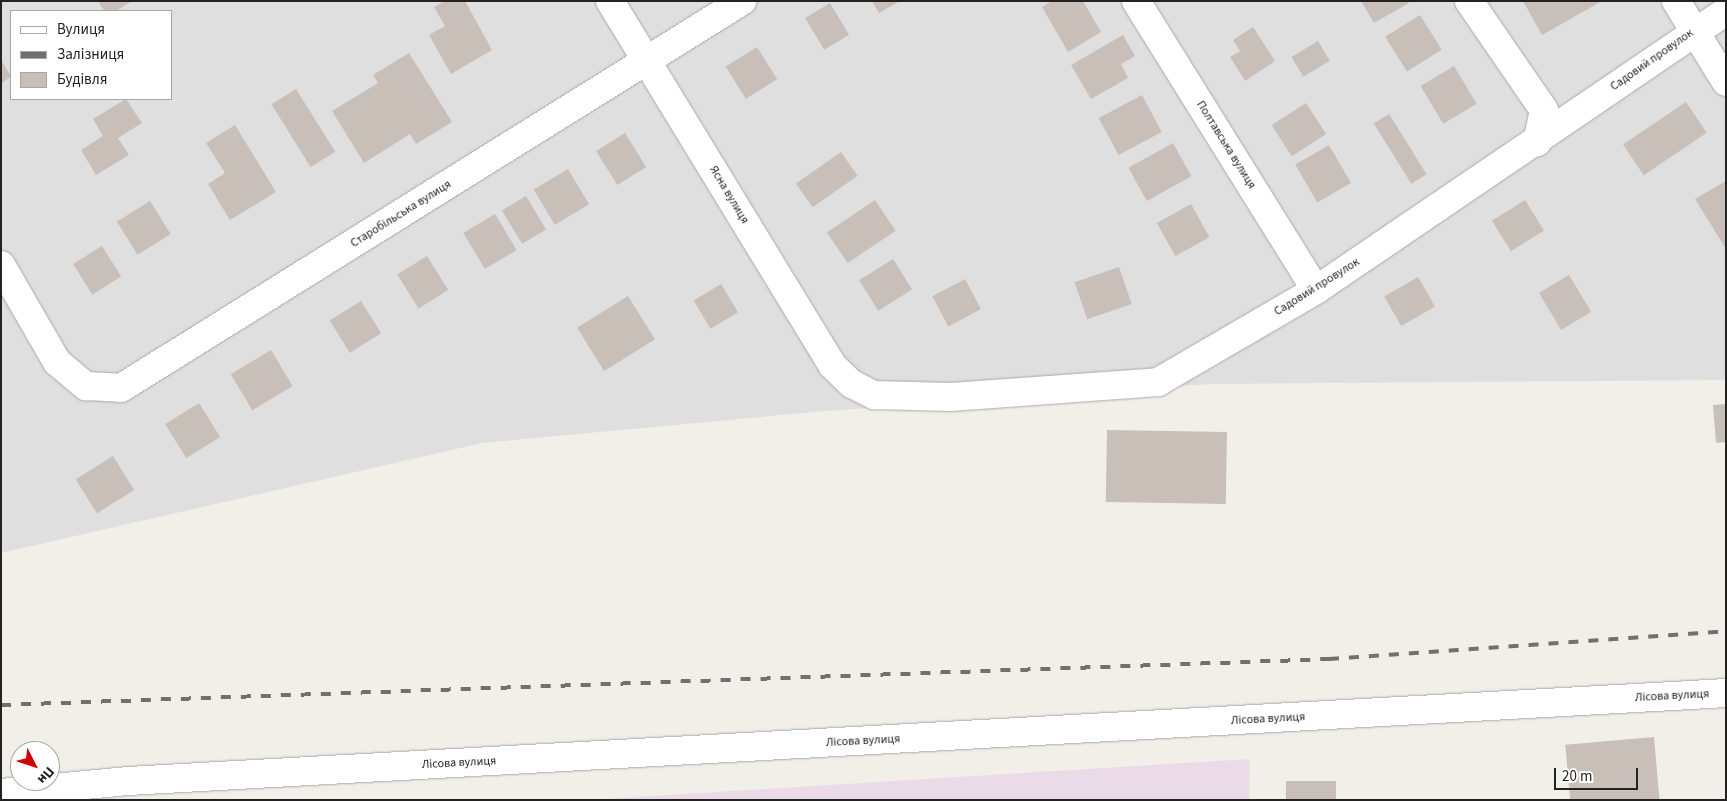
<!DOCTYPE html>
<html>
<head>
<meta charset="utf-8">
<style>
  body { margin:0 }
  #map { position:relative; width:1727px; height:801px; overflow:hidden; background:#f2efe9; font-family:"Source Sans 3",sans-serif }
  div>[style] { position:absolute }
  .residential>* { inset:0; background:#e0dfdf }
  .industrial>* { inset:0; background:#ebdbe8 }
  .building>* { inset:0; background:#c7bfb8; transform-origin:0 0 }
  .roads { filter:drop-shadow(0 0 1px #a9a9a9) drop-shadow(0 0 1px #a9a9a9) }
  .street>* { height:28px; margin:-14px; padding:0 14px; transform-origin:14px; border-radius:14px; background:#fff }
  .rail>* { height:4px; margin-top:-2px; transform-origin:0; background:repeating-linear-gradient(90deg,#707070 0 10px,transparent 0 20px) }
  span { translate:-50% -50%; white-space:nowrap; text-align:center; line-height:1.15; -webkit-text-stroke:4px #fff; paint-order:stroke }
  .street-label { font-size:12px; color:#222 }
  .frame { position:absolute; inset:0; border:2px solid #222; pointer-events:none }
  .legend { position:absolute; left:10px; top:10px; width:162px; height:90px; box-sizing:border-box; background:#fff; border:1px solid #a7a7a7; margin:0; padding:6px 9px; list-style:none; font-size:15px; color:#222 }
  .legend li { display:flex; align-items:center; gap:10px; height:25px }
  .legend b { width:25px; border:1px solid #a7a7a7 }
  .north { position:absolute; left:10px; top:741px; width:50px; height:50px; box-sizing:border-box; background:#fff; border:1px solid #a7a7a7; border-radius:50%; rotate:131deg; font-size:14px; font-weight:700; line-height:20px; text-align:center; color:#222 }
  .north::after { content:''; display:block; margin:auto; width:18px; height:22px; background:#d40000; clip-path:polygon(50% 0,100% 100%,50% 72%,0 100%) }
  .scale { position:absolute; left:1554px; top:768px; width:84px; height:22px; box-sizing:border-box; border:2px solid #222; border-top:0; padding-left:6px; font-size:15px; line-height:18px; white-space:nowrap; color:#222; -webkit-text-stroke:4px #fff; paint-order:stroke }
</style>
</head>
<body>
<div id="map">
  <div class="residential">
    <div style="clip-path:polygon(evenodd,1px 1px,1726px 1px,1726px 380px,1210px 384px,814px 412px,482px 443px,1px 553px,1px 1px,11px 11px,171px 11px,171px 99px,11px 99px,11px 11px)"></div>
  </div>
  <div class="industrial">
    <div style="clip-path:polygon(1250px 759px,1249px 800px,588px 800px)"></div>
  </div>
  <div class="building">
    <div style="clip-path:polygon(98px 1px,132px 1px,116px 11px,104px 11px)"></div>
    <div style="clip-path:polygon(445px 1px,465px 1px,492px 50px,451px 74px,429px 35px,445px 26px,434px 7px)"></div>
    <div style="clip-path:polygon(872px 1px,900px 1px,879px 13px)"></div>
    <div style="clip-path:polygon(1052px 1px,1083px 1px,1101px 32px,1068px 52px,1042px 7px)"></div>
    <div style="clip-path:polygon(1361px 1px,1408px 1px,1409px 3px,1374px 23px)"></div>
    <div style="clip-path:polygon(1523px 1px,1602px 1px,1542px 35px)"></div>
    <div style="left:830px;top:3px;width:37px;height:29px;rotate:59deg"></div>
    <div style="left:1420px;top:15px;width:41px;height:41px;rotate:58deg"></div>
    <div style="clip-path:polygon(1253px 27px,1275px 61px,1245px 81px,1230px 57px,1240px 51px,1233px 40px)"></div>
    <div style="clip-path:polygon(1123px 35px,1135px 56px,1121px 64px,1128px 78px,1091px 99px,1071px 65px)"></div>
    <div style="left:1318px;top:41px;width:23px;height:31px;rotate:59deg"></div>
    <div style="left:757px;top:47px;width:38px;height:37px;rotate:58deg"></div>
    <div style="clip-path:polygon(409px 53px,452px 122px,416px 144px,410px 134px,364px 163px,332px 111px,378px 83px,373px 75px)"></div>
    <div style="clip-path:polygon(1px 60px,11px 76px,1px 84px)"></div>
    <div style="left:1454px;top:66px;width:44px;height:39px;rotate:59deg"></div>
    <div style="left:296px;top:89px;width:74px;height:29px;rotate:58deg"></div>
    <div style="left:1142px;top:95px;width:42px;height:49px;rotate:62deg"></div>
    <div style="clip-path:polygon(126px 99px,142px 123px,118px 138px,129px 155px,96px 175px,81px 150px,103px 136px,93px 119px)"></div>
    <div style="left:1686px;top:102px;width:37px;height:76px;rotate:56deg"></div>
    <div style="left:1306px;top:103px;width:37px;height:41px;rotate:57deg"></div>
    <div style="left:1389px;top:114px;width:71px;height:18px;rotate:58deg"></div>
    <div style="clip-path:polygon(235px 125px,276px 192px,230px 220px,208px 184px,225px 173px,206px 143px)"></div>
    <div style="left:625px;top:133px;width:40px;height:34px;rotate:58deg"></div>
    <div style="left:1173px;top:143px;width:38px;height:51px;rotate:61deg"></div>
    <div style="left:1329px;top:145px;width:44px;height:39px;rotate:60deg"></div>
    <div style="left:841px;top:152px;width:29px;height:55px;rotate:55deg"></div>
    <div style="left:568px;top:169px;width:41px;height:40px;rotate:59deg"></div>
    <div style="clip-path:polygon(1726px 181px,1726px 249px,1695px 199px)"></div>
    <div style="left:526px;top:196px;width:39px;height:28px;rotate:59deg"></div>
    <div style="left:875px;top:200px;width:37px;height:58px;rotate:56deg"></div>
    <div style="left:1525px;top:200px;width:36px;height:39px;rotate:58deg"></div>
    <div style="left:150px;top:201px;width:39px;height:39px;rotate:58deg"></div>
    <div style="left:1191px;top:204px;width:38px;height:39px;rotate:61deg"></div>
    <div style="left:495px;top:214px;width:42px;height:37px;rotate:59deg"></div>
    <div style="left:102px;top:246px;width:36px;height:34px;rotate:58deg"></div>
    <div style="left:427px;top:256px;width:40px;height:35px;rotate:58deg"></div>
    <div style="left:893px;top:259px;width:36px;height:40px;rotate:58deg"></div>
    <div style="left:1119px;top:267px;width:39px;height:47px;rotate:71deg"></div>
    <div style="left:1569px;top:275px;width:43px;height:35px;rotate:59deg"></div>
    <div style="left:1418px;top:277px;width:34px;height:39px;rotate:60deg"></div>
    <div style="left:965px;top:279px;width:34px;height:37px;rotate:62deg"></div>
    <div style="left:721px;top:284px;width:33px;height:32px;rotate:59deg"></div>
    <div style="left:628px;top:296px;width:51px;height:60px;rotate:58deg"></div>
    <div style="left:361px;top:301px;width:38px;height:37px;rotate:58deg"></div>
    <div style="left:271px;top:350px;width:42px;height:47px;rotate:59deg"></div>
    <div style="left:199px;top:403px;width:40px;height:40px;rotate:58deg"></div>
    <div style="clip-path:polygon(1726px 404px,1726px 442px,1716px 443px,1713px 405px)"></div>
    <div style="left:1107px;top:430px;width:120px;height:72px;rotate:1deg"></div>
    <div style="left:113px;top:456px;width:40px;height:44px;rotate:58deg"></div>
    <div style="left:1654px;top:737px;width:63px;height:89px;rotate:85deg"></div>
    <div style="left:1286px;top:781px;width:50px;height:19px"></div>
  </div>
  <div class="roads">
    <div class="street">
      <div style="left:610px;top:1px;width:426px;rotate:58.6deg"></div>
      <div style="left:832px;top:365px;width:28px;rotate:44deg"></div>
      <div style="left:852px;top:384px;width:25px;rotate:27deg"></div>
      <div style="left:874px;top:395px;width:77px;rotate:1.5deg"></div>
      <div style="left:951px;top:397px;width:208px;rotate:-4.1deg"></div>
      <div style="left:1158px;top:382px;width:183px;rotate:-30.2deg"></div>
      <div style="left:1316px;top:290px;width:496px;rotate:-34.2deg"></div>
      <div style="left:1136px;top:1px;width:340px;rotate:58.1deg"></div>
      <div style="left:1469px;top:1px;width:132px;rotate:55.5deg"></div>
      <div style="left:1544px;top:110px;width:33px;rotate:102deg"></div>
      <div style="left:1676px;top:1px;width:95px;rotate:58.3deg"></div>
      <div style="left:1px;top:265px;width:112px;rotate:60deg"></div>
      <div style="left:57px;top:362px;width:38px;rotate:40deg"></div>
      <div style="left:86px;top:386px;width:35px;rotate:3deg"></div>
      <div style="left:121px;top:388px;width:732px;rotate:-31.93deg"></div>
      <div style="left:1px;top:793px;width:128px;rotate:-5.4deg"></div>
      <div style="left:128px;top:781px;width:1600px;rotate:-3.15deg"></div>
    </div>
  </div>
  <div class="rail">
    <div style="left:1px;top:705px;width:1329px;rotate:-1.98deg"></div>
    <div style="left:1329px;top:659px;width:398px;rotate:-4deg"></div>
  </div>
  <div class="street-label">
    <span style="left:1652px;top:60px;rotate:-35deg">Садовий провулок</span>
    <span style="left:1226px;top:145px;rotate:58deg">Полтавська вулиця</span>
    <span style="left:729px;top:195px;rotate:59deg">Ясна вулиця</span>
    <span style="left:401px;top:214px;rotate:-32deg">Старобільська вулиця</span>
    <span style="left:1317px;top:287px;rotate:-32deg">Садовий провулок</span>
    <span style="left:1672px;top:696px;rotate:-3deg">Лісова вулиця</span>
    <span style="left:1268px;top:719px;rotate:-3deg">Лісова вулиця</span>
    <span style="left:863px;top:741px;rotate:-3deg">Лісова вулиця</span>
    <span style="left:459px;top:763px;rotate:-3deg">Лісова вулиця</span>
  </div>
  <div class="frame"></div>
  <ul class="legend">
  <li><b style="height:6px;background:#fff"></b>Вулиця</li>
  <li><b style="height:6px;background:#707070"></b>Залізниця</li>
  <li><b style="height:14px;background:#c7bfb8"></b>Будівля</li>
  </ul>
  <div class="north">Пн</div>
  <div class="scale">20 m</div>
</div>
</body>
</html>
